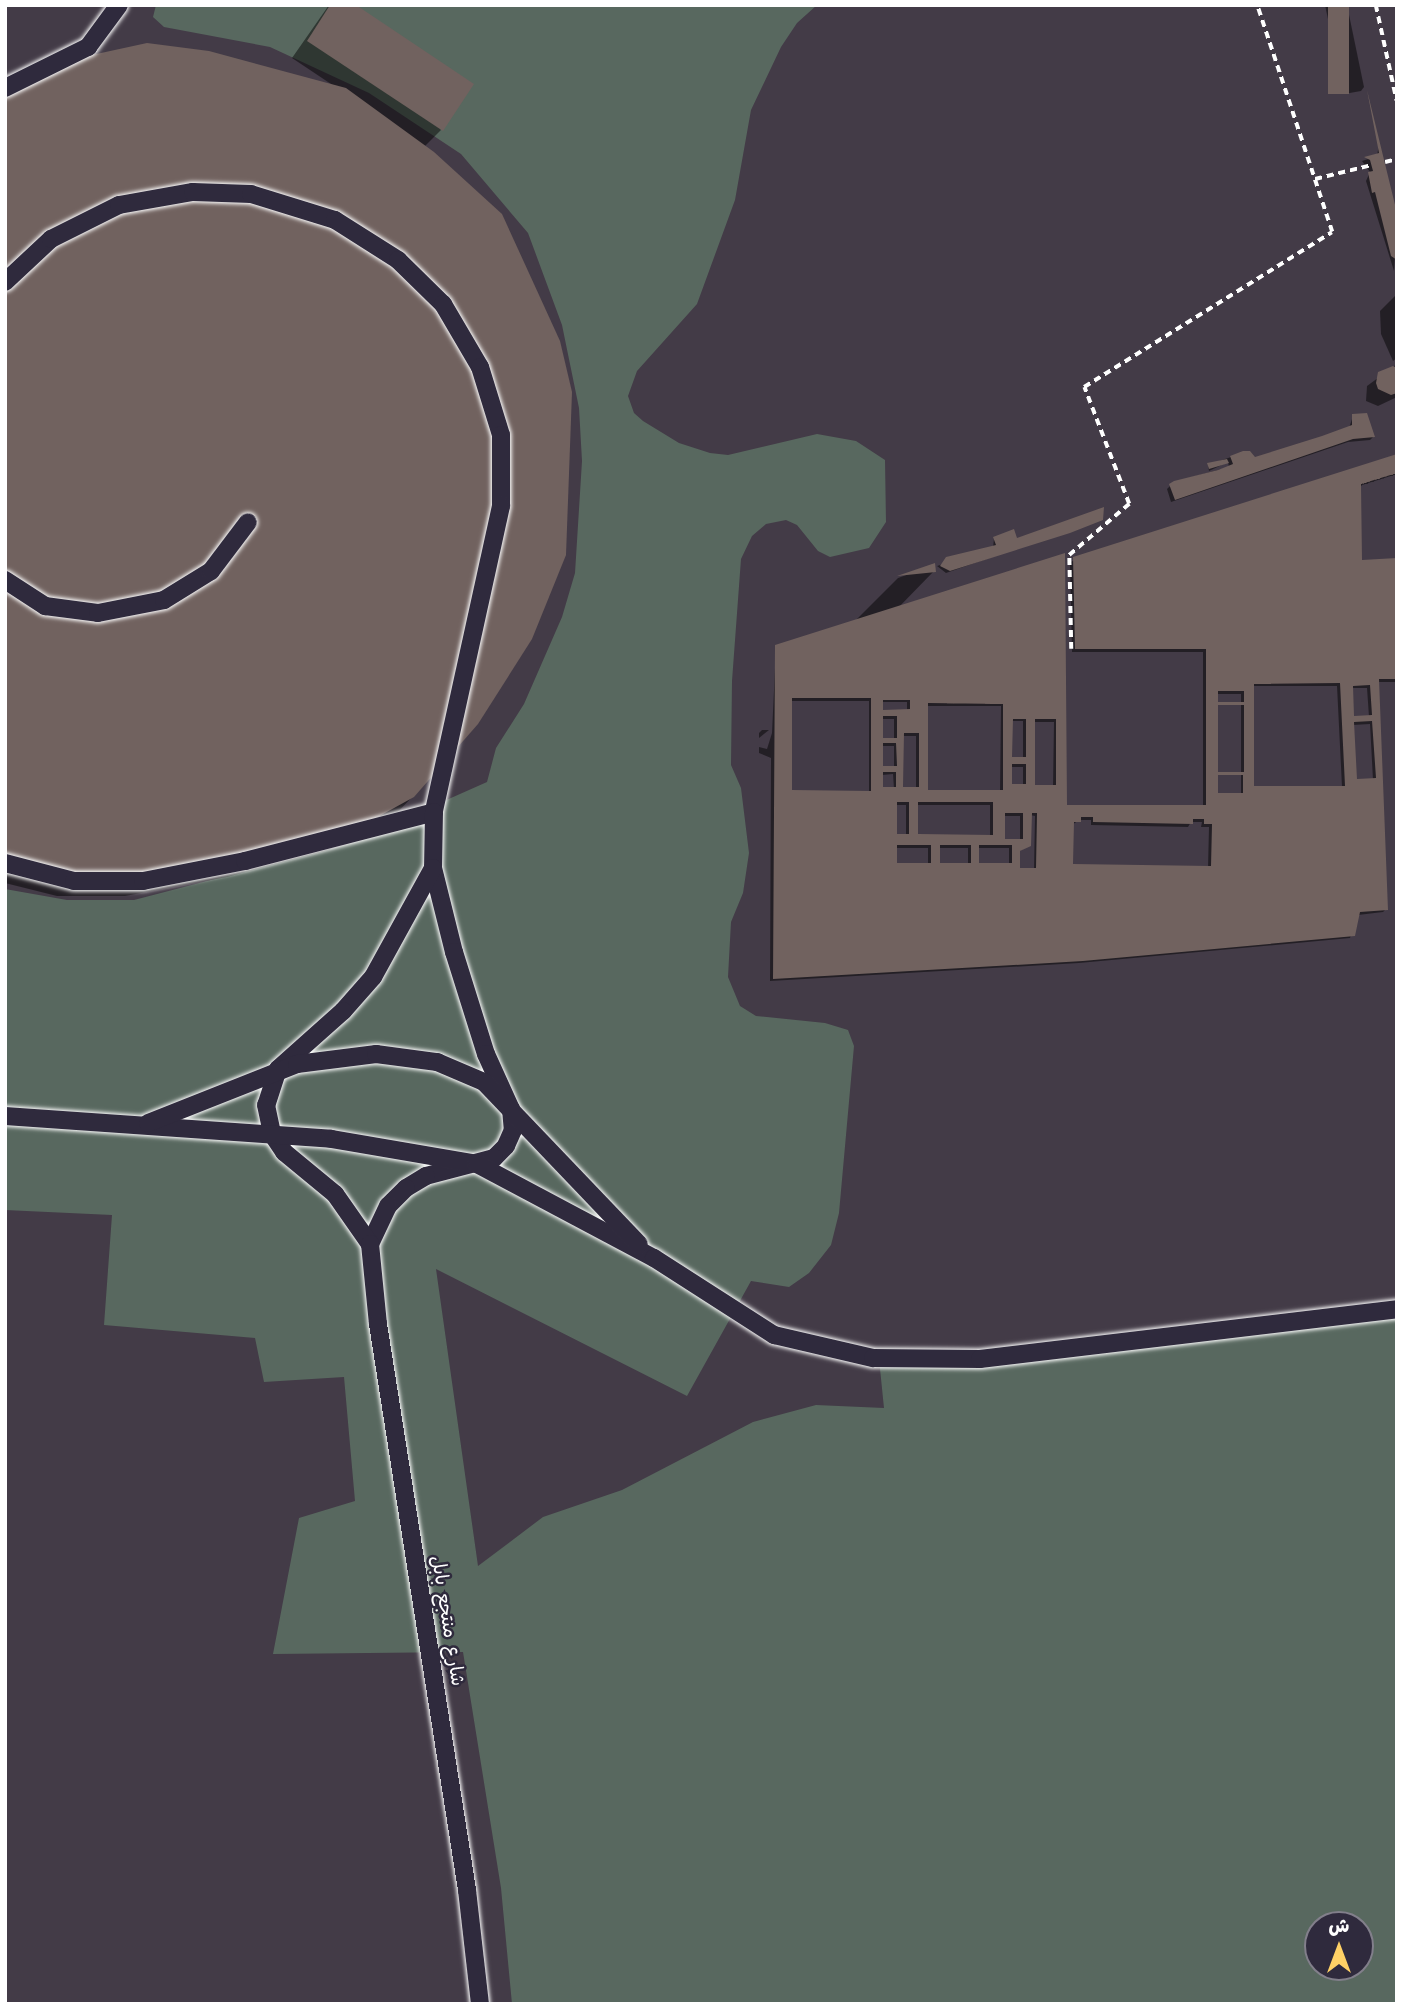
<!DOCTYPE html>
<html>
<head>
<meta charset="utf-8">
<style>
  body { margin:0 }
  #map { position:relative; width:1402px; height:2009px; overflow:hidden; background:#433b47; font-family:Kalam,"Playpen Sans Arabic",sans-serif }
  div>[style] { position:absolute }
  .green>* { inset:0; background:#58685f }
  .shadow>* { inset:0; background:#0007 }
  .building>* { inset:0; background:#71625f; transform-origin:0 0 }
  .path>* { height:3.5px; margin-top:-1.75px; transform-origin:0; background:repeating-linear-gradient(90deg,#fff 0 7px,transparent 0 12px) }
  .roads { filter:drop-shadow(0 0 2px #fff) drop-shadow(0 0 2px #fff) }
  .minor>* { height:18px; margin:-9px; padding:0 9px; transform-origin:9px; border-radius:9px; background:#2f2a3d }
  span { translate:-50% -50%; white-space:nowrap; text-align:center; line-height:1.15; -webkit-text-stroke:5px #2f2a3d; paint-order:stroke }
  .street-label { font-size:19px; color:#fff }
  .frame { position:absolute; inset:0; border:7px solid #fff; pointer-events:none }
  .north { position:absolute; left:1304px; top:1911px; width:70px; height:70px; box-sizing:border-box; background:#2f2a3d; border:2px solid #827f8b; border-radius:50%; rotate:0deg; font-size:19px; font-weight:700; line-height:28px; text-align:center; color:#fff }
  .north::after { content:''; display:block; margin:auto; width:24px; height:32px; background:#ffd166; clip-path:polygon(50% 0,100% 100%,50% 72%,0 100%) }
</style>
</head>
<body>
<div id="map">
  <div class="green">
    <div style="clip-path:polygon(evenodd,156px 5px,817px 5px,797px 23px,781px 47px,751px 110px,735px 200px,697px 304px,637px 371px,628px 396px,634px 413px,643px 421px,679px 443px,710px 453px,728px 455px,817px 434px,856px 441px,885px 460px,886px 522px,869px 548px,830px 557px,818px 551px,797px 525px,786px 520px,766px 524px,752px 536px,741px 559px,732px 681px,731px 765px,741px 788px,749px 853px,743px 893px,731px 922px,728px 977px,740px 1006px,756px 1016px,825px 1023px,848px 1030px,854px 1046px,839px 1213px,831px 1245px,809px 1273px,789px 1287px,751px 1281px,687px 1396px,436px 1269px,478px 1566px,543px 1517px,622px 1490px,753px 1422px,816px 1405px,884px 1408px,879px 1359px,908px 1361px,1397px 1309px,1397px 2004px,512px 2004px,501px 1888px,463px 1652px,273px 1654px,299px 1518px,355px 1501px,344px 1377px,264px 1382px,255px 1338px,104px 1325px,112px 1215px,5px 1210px,5px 889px,67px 900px,134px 900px,345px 845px,487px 782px,496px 748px,524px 704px,562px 617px,575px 573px,582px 461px,579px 408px,562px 325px,528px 233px,461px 154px,369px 93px,270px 47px,164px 27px,153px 17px,156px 5px,1318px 1925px,1360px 1925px,1360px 1967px,1318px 1967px,1318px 1925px)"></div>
  </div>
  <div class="shadow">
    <div style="clip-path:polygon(329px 5px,353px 5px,441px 130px,424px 147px,413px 796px,396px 814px,329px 850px,227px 877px,125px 896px,57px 896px,5px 883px,5px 90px,334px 86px,292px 58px)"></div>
    <div style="clip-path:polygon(1325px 5px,1347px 5px,1364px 87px,1361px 91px,1344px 94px)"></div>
    <div style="clip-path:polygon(1379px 144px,1397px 222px,1394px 271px,1366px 181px,1370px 172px,1362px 161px,1377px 156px)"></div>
    <div style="clip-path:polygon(1397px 294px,1397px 358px,1393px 361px,1381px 334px,1380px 311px)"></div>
    <div style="clip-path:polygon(1397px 364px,1397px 397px,1378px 406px,1366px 401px,1367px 386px)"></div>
    <div style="clip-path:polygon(1353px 416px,1373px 437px,1370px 440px,1348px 442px,1171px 502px,1167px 489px,1174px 482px,1229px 467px,1228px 462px,1209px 471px,1208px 465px,1231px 457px,1254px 459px,1349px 428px)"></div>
    <div style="clip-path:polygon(evenodd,1397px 455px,1397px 474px,1359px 486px,1360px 561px,1397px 559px,1397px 682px,1377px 682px,1386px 909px,1383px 912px,1358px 915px,1350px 938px,1079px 963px,770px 981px,771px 758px,759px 753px,759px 747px,767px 749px,772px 733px,776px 647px,854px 622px,898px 578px,934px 565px,934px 571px,897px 609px,1064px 556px,1065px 807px,1203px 807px,1203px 652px,1072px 652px,1070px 562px,1397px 455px,1252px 686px,1337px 686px,1342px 787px,1252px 787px,1252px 686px,1397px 455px,1351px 688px,1367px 688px,1369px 717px,1353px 718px,1351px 688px,1397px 455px,1217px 694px,1241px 694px,1241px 795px,1216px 795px,1217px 694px,1397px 455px,790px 701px,869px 701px,869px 792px,790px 792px,790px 701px,1397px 455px,881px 702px,907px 702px,907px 711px,881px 711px,881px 702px,1397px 455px,926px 706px,1001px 706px,1000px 792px,926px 792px,926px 706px,1397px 455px,881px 719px,894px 719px,894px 740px,881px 740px,881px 719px,1397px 455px,1011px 721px,1023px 721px,1023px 758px,1011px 758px,1011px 721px,1397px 455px,1033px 722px,1054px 722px,1053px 786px,1033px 786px,1033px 722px,1397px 455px,1370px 724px,1373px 780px,1356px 781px,1353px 725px,1370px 724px,1397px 455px,902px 736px,916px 736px,916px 789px,902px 789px,902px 736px,1397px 455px,881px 746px,894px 746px,894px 768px,881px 768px,881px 746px,1397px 455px,1011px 767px,1023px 767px,1023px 786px,1011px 786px,1011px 767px,1397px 455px,893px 774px,894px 789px,882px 789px,882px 775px,893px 774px,1397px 455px,896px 805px,906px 805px,906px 836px,895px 836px,896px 805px,1397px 455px,917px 805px,990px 805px,990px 836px,916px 836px,917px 805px,1397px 455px,1030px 815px,1035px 816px,1034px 870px,1018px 870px,1018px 852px,1030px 845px,1030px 815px,1397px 455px,1003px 816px,1020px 816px,1020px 841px,1003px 841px,1003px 816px,1397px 455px,1079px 820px,1091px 820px,1091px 825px,1188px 827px,1191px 822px,1202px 822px,1201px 827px,1209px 827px,1208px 868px,1071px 866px,1072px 825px,1079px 820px,1397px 455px,895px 848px,928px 848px,928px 865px,895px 865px,895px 848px,1397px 455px,938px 848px,968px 848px,968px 865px,938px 865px,938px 848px,1397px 455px,977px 848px,1009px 848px,1009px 865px,977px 865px,977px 848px)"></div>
    <div style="clip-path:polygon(1102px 519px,946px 573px,937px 566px,993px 548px,994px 538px,1016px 540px)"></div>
    <div style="clip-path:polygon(762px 730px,769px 730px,759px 738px,759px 733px)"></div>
  </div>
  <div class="building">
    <div style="clip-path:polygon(330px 5px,356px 5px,474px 84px,443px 131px,307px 41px)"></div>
    <div style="left:1328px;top:5px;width:21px;height:89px"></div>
    <div style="clip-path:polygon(147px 43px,209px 51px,346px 88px,434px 152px,502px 214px,560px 341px,572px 392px,566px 555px,532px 639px,478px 724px,414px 797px,347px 834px,245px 861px,74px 881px,5px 863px,5px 88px,55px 63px)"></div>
    <div style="clip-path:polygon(1367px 90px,1397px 213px,1397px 260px,1391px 256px,1375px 192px,1372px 193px,1368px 172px,1373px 171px,1370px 160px,1364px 157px,1379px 153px)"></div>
    <div style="clip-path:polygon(1393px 366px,1397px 368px,1397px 393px,1391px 395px,1378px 389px,1376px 383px,1378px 372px)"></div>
    <div style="clip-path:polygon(1367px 413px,1375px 437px,1353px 439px,1175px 500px,1169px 484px,1174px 481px,1218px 470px,1233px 464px,1230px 456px,1243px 451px,1250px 451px,1255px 457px,1322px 436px,1352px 425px,1352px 414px)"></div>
    <div style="clip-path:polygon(evenodd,1397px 454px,1397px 473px,1361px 484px,1362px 560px,1397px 558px,1397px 679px,1379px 679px,1388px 910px,1360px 912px,1355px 936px,1083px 961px,773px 979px,775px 645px,1065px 553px,1067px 805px,1206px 805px,1206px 649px,1075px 649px,1073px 557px,1397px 454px,1340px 683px,1345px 786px,1254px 786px,1254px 684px,1340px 683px,1397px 454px,1370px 685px,1372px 715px,1354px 716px,1353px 686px,1370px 685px,1397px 454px,1218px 691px,1244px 691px,1244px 702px,1218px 702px,1218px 691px,1397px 454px,792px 698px,871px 698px,871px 791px,792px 790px,792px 698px,1397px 454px,883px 700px,910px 700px,910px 709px,883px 710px,883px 700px,1397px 454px,928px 703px,1003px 704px,1003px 790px,928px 790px,928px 703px,1397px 454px,1218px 705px,1244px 705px,1244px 772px,1218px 772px,1218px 705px,1397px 454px,883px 716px,897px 716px,897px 738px,883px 738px,883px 716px,1397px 454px,1013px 719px,1026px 719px,1026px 757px,1012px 757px,1013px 719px,1397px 454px,1035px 719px,1056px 719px,1056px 785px,1035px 785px,1035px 719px,1397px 454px,1372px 721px,1376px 778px,1357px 779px,1354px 722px,1372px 721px,1397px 454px,904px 733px,919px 733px,919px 787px,903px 787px,904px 733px,1397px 454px,883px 743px,896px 743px,897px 766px,883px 766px,883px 743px,1397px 454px,1012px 764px,1026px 764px,1026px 784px,1012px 784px,1012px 764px,1397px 454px,883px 772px,896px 772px,896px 787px,883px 787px,883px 772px,1397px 454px,1218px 775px,1243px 775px,1243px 793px,1218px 793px,1218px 775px,1397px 454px,897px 802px,909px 802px,909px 834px,897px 834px,897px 802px,1397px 454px,918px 802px,993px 802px,993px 835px,918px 834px,918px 802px,1397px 454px,1005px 813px,1023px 813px,1023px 839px,1005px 839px,1005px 813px,1397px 454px,1032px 813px,1037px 813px,1036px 868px,1020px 868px,1020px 851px,1031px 846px,1032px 813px,1397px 454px,1081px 817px,1093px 817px,1093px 822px,1193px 824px,1193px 819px,1204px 819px,1204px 824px,1212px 824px,1211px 866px,1073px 864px,1074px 822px,1081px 822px,1081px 817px,1397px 454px,897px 845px,931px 845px,931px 863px,897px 863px,897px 845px,1397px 454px,940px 845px,971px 845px,971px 863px,940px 863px,940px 845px,1397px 454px,979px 845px,1012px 845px,1012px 863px,979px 863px,979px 845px)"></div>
    <div style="clip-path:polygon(1227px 459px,1229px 463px,1209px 469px,1207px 463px)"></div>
    <div style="clip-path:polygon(1104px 507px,1103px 520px,1070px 533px,950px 571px,940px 566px,946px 557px,996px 545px,993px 537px,1014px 529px,1017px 538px)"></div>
    <div style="clip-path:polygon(935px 563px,936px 572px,897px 576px)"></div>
  </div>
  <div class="path">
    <div style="left:1376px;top:5px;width:98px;rotate:77.7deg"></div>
    <div style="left:1385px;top:162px;width:12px;rotate:-14deg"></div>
    <div style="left:1315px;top:179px;width:59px;rotate:-13.8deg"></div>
    <div style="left:1071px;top:649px;width:94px;rotate:-91.2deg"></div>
    <div style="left:1069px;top:555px;width:79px;rotate:-40.4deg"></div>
    <div style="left:1129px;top:504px;width:125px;rotate:-111deg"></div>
    <div style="left:1084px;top:387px;width:292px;rotate:-32deg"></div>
    <div style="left:1332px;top:232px;width:239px;rotate:-108.3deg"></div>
  </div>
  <div class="roads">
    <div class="minor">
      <div style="left:5px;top:88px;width:93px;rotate:-26.3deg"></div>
      <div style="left:88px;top:47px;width:52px;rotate:-53.6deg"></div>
      <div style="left:5px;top:282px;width:63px;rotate:-43.1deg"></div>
      <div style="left:51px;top:239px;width:76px;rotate:-26.6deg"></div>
      <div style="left:119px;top:205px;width:75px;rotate:-10deg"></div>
      <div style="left:193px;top:192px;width:58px;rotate:2deg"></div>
      <div style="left:251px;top:194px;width:88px;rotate:17.2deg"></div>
      <div style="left:335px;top:220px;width:75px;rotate:32.4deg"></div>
      <div style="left:398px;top:260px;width:63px;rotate:44.4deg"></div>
      <div style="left:443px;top:304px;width:73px;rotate:59.6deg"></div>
      <div style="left:480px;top:367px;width:71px;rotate:72.8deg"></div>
      <div style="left:501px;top:435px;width:71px;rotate:90deg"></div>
      <div style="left:501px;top:506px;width:313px;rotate:102.4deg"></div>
      <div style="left:5px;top:580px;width:48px;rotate:33deg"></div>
      <div style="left:45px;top:606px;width:53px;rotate:7.5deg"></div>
      <div style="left:98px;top:613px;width:67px;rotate:-11.1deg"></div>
      <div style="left:164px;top:600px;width:55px;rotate:-31.7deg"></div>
      <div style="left:211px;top:571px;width:61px;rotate:-52.9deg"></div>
      <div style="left:5px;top:863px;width:71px;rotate:14.6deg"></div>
      <div style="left:74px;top:881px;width:69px"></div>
      <div style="left:143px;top:881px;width:104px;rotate:-11.1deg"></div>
      <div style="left:245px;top:861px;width:195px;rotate:-14.5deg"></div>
      <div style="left:434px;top:812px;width:56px;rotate:91deg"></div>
      <div style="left:433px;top:868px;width:87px;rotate:76deg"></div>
      <div style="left:454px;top:952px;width:107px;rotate:72.6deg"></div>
      <div style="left:486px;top:1054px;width:60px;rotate:65.6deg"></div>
      <div style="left:511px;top:1109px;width:21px;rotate:85deg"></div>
      <div style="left:513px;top:1130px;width:17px;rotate:114deg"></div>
      <div style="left:506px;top:1146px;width:17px;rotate:135deg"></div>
      <div style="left:494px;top:1158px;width:70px;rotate:165.2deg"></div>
      <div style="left:426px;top:1176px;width:23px;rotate:149deg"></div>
      <div style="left:406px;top:1188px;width:25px;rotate:135deg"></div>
      <div style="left:388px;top:1206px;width:42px;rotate:115.3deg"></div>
      <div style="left:433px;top:868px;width:124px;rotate:118.8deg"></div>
      <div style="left:373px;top:977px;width:45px;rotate:131.4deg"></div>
      <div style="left:343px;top:1011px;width:87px;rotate:138.3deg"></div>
      <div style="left:278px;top:1069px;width:38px;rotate:108deg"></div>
      <div style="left:266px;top:1105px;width:30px;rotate:78deg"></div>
      <div style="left:272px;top:1134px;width:22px;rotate:56deg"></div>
      <div style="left:284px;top:1152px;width:66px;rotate:39.5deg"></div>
      <div style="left:335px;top:1194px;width:61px;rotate:55deg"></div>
      <div style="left:370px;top:1244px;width:80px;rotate:84.3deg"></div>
      <div style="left:378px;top:1324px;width:573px;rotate:81.06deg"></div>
      <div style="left:467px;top:1890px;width:115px;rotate:83.5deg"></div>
      <div style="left:5px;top:1116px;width:327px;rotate:4deg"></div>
      <div style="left:331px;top:1139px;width:148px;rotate:9.7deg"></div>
      <div style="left:477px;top:1164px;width:200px;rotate:28deg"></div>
      <div style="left:654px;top:1258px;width:143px;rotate:32.7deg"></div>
      <div style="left:774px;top:1335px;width:102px;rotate:13.1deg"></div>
      <div style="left:873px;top:1358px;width:107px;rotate:0.5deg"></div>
      <div style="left:980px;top:1359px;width:420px;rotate:-6.8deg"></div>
      <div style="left:148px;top:1123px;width:160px;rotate:-21.6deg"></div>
      <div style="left:297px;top:1064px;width:80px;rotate:-7.2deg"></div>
      <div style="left:376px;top:1054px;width:62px;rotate:7.5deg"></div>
      <div style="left:437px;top:1062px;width:51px;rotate:23.1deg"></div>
      <div style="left:484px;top:1082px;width:224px;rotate:46.3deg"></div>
    </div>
  </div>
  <div class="street-label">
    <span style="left:446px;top:1621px;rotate:81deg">شارع منتجع بابل</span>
  </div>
  <div class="frame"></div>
  <div class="north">ش</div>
</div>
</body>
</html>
